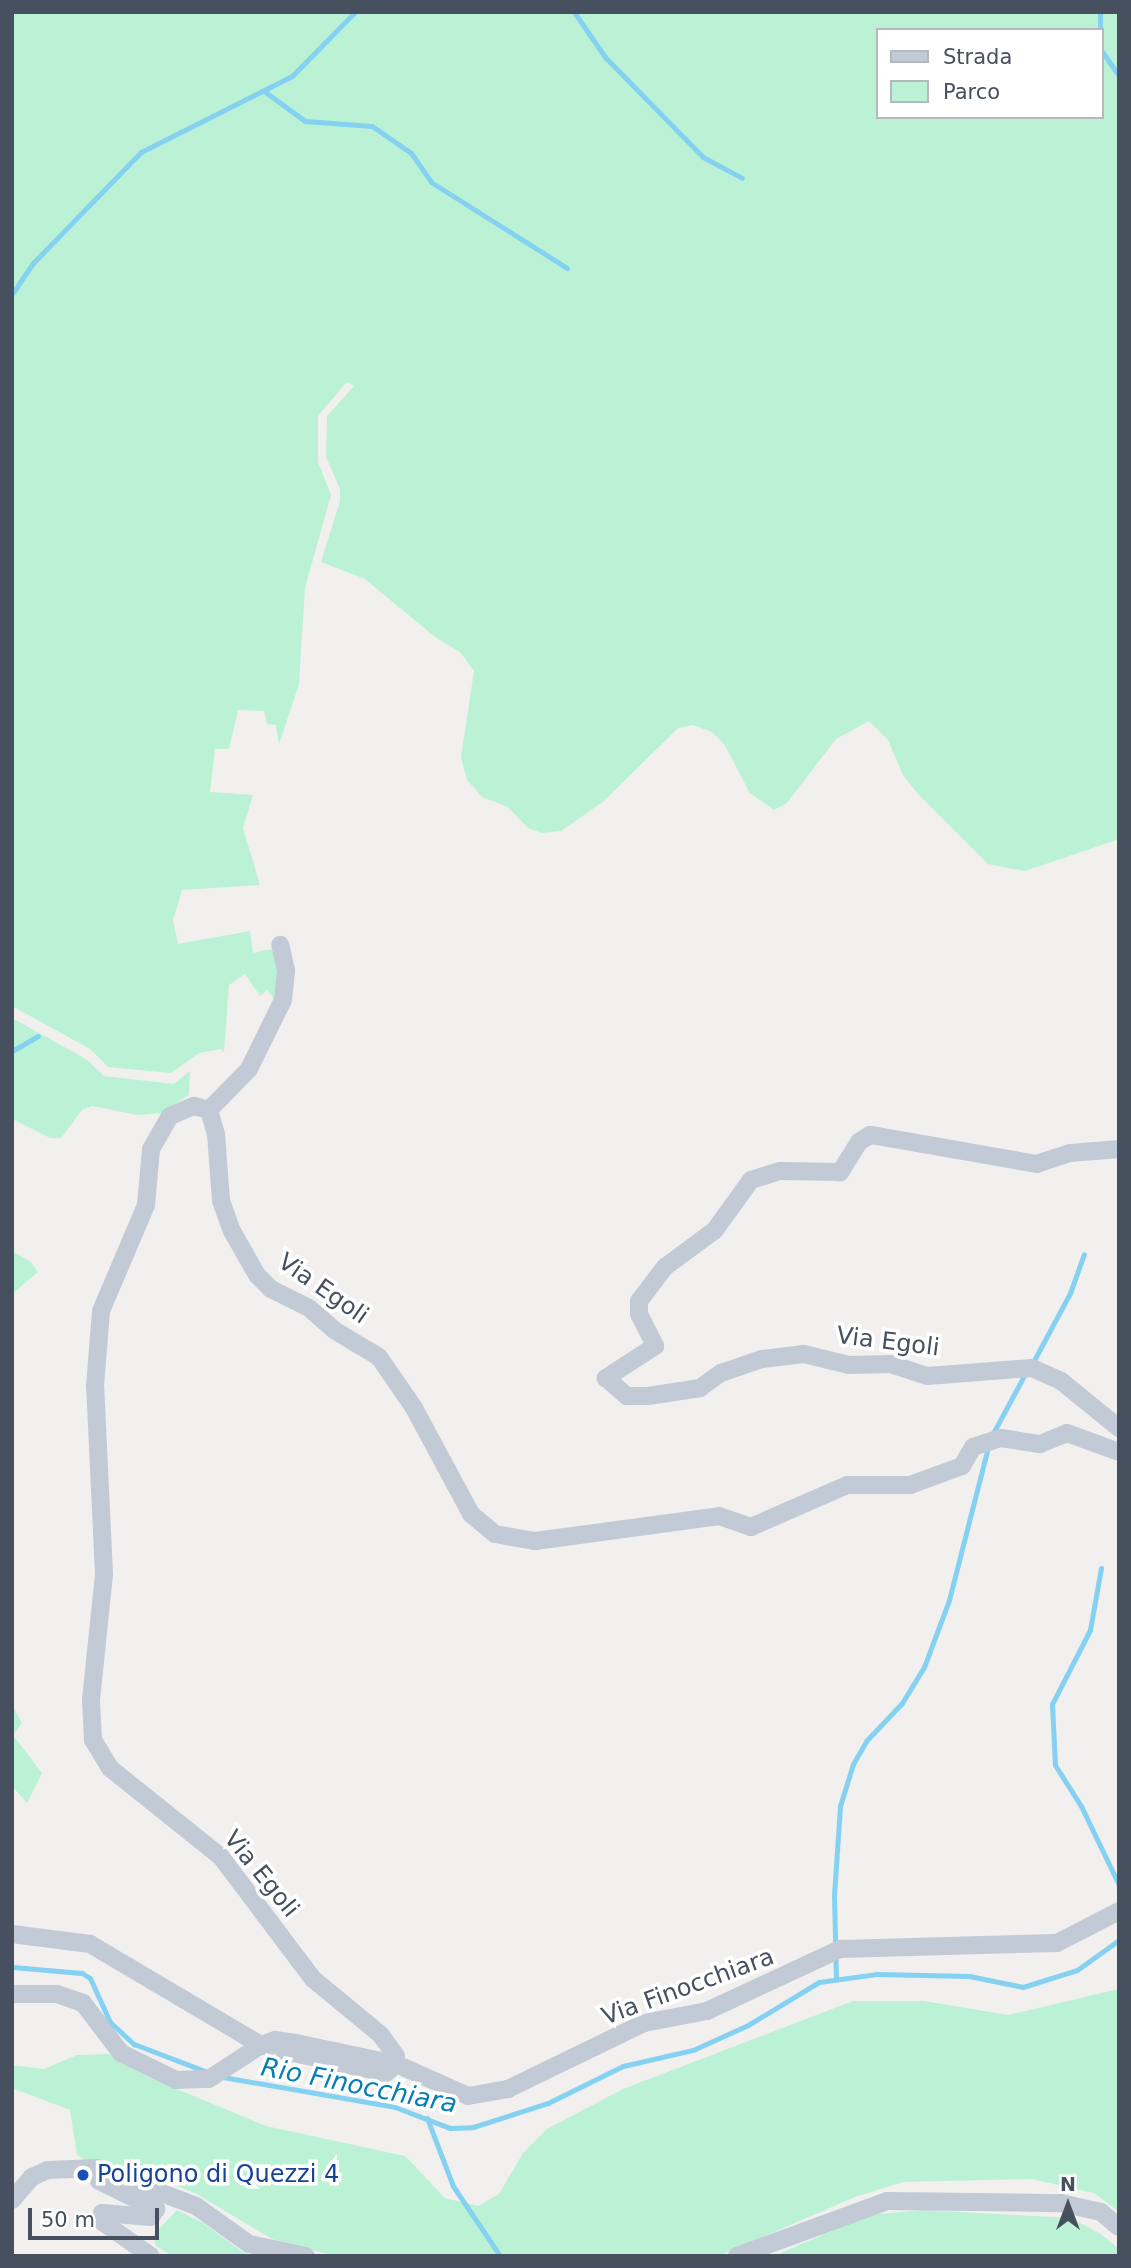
<!DOCTYPE html>
<html>
<head>
<meta charset="utf-8">
<style>
  body { margin:0 }
  #map { position:relative; width:1131px; height:2268px; overflow:hidden; background:#f2efef; font-family:"DejaVu Sans",sans-serif }
  div>[style] { position:absolute }
  .green>* { inset:0; background:#bbf2d5 }
  .stream>* { height:5px; margin:-2.5px; padding:0 2.5px; transform-origin:2.5px; border-radius:2.5px; background:#85d1f1 }
  .street>* { height:18px; margin:-9px; padding:0 9px; transform-origin:9px; border-radius:9px; background:#c2cad5 }
  .street-bridge>* { height:18px; margin:-9px; padding:0 9px; transform-origin:9px; border-radius:9px; background:#c2cad5 }
  .dots>* { width:19px; height:19px; translate:-50% -50%; box-sizing:border-box; border:4px solid #fff; border-radius:50% }
  span { translate:-50% -50%; white-space:nowrap; text-align:center; line-height:1.15; -webkit-text-stroke:7px #fff; paint-order:stroke }
  .street-label { font-size:24px; color:#46505e }
  .transit-label { font-size:24px; color:#164399 }
  .left { translate:0 -50%; text-align:left }
  .water-label { font-size:26px; color:#047eb3; font-style:italic }
  .frame { position:absolute; inset:0; border:14px solid #46505e; pointer-events:none }
  .legend { position:absolute; left:876px; top:28px; width:228px; height:91px; box-sizing:border-box; background:#fff; border:2px solid #b5b9bf; margin:0; padding:9px 12px; list-style:none; font-size:21px; color:#46505e }
  .legend li { display:flex; align-items:center; gap:14px; height:35px }
  .legend b { width:35px; border:2px solid #b5b9bf }
  .north { position:absolute; left:1033px; top:2170px; width:70px; height:70px; -webkit-text-stroke:5px #fff; paint-order:stroke; rotate:0deg; font-size:19px; font-weight:700; line-height:28px; text-align:center; color:#46505e }
  .north::after { content:''; display:block; margin:auto; width:24px; height:32px; background:#46505e; clip-path:polygon(50% 0,100% 100%,50% 72%,0 100%) }
  .scale { position:absolute; left:28px; top:2208px; width:131px; height:32px; box-sizing:border-box; border:4px solid #46505e; border-top:0; padding-left:9px; font-size:21px; line-height:24px; white-space:nowrap; color:#46505e; -webkit-text-stroke:5px #fff; paint-order:stroke }
</style>
</head>
<body>
<div id="map">
  <div class="green">
    <div style="clip-path:polygon(evenodd,12px 12px,1119px 12px,1119px 839px,1025px 871px,988px 864px,918px 794px,903px 775px,888px 740px,869px 721px,836px 739px,787px 803px,774px 810px,750px 793px,724px 744px,712px 732px,693px 725px,678px 728px,604px 801px,561px 831px,542px 833px,528px 828px,508px 807px,482px 797px,467px 780px,461px 757px,474px 671px,460px 652px,435px 637px,365px 579px,321px 562px,340px 501px,340px 489px,326px 457px,327px 416px,354px 386px,347px 382px,318px 416px,318px 462px,331px 495px,305px 588px,299px 684px,279px 744px,276px 725px,267px 724px,264px 711px,238px 710px,229px 749px,215px 749px,210px 792px,253px 795px,243px 828px,260px 885px,182px 890px,173px 920px,178px 944px,250px 931px,253px 953px,271px 949px,280px 968px,277px 1003px,267px 990px,260px 996px,245px 974px,229px 985px,224px 1052px,221px 1049px,199px 1053px,171px 1073px,108px 1067px,90px 1049px,12px 1006px,12px 12px,877px 30px,1101px 30px,1101px 117px,877px 117px,877px 30px)"></div>
    <div style="clip-path:polygon(12px 1018px,86px 1059px,104px 1076px,174px 1084px,190px 1071px,189px 1095px,161px 1113px,138px 1115px,92px 1106px,82px 1110px,61px 1138px,50px 1138px,12px 1119px)"></div>
    <div style="clip-path:polygon(12px 1251px,31px 1262px,38px 1272px,12px 1294px)"></div>
    <div style="clip-path:polygon(12px 1705px,22px 1723px,13px 1735px,42px 1773px,27px 1803px,12px 1786px)"></div>
    <div style="clip-path:polygon(1119px 1989px,1119px 2212px,1094px 2193px,1032px 2179px,903px 2182px,855px 2197px,719px 2256px,335px 2256px,272px 2239px,195px 2193px,132px 2169px,88px 2162px,77px 2155px,70px 2110px,12px 2088px,12px 2065px,44px 2069px,77px 2055px,109px 2054px,150px 2078px,266px 2126px,405px 2156px,445px 2198px,478px 2206px,499px 2194px,523px 2153px,547px 2129px,623px 2089px,853px 2001px,924px 2001px,1008px 2015px)"></div>
    <div style="clip-path:polygon(177px 2210px,203px 2223px,248px 2256px,172px 2256px,156px 2246px,153px 2235px)"></div>
    <div style="clip-path:polygon(923px 2210px,1071px 2218px,1101px 2234px,1119px 2249px,1119px 2256px,774px 2256px,868px 2215px)"></div>
  </div>
  <div class="stream">
    <div style="left:574px;top:12px;width:55px;rotate:55.4deg"></div>
    <div style="left:605px;top:57px;width:140px;rotate:45.6deg"></div>
    <div style="left:703px;top:157px;width:44px;rotate:28.3deg"></div>
    <div style="left:1100px;top:30px;width:18px;rotate:-90deg"></div>
    <div style="left:1101px;top:50px;width:32px;rotate:55deg"></div>
    <div style="left:264px;top:91px;width:51px;rotate:36.2deg"></div>
    <div style="left:305px;top:121px;width:67px;rotate:4.3deg"></div>
    <div style="left:372px;top:126px;width:47px;rotate:34.7deg"></div>
    <div style="left:411px;top:153px;width:35px;rotate:55deg"></div>
    <div style="left:431px;top:182px;width:161px;rotate:32.3deg"></div>
    <div style="left:12px;top:294px;width:37px;rotate:-56deg"></div>
    <div style="left:33px;top:263px;width:155px;rotate:-45.8deg"></div>
    <div style="left:141px;top:152px;width:169px;rotate:-26.7deg"></div>
    <div style="left:292px;top:76px;width:90px;rotate:-45.5deg"></div>
    <div style="left:12px;top:1051px;width:30px;rotate:-30deg"></div>
    <div style="left:1032px;top:1364px;width:81px;rotate:-61.8deg"></div>
    <div style="left:1070px;top:1293px;width:41px;rotate:-70.3deg"></div>
    <div style="left:991px;top:1437px;width:74px;rotate:-61.7deg"></div>
    <div style="left:1101px;top:1568px;width:63px;rotate:100.1deg"></div>
    <div style="left:1090px;top:1630px;width:83px;rotate:117.2deg"></div>
    <div style="left:1052px;top:1704px;width:61px;rotate:87.2deg"></div>
    <div style="left:1055px;top:1765px;width:49px;rotate:57.6deg"></div>
    <div style="left:1081px;top:1806px;width:88px;rotate:64.3deg"></div>
    <div style="left:12px;top:1967px;width:70px;rotate:4.9deg"></div>
    <div style="left:82px;top:1973px;width:9px;rotate:32deg"></div>
    <div style="left:90px;top:1978px;width:48px;rotate:65.6deg"></div>
    <div style="left:110px;top:2022px;width:33px;rotate:43deg"></div>
    <div style="left:134px;top:2044px;width:78px;rotate:21deg"></div>
    <div style="left:836px;top:1978px;width:83px;rotate:-91.4deg"></div>
    <div style="left:834px;top:1895px;width:89px;rotate:-86.1deg"></div>
    <div style="left:840px;top:1806px;width:44px;rotate:-72.8deg"></div>
    <div style="left:853px;top:1764px;width:28px;rotate:-60deg"></div>
    <div style="left:867px;top:1740px;width:51px;rotate:-46.6deg"></div>
    <div style="left:902px;top:1703px;width:42px;rotate:-58.6deg"></div>
    <div style="left:924px;top:1667px;width:72px;rotate:-69.5deg"></div>
    <div style="left:949px;top:1600px;width:158px;rotate:-75.7deg"></div>
    <div style="left:223px;top:2077px;width:175px;rotate:9.9deg"></div>
    <div style="left:395px;top:2107px;width:59px;rotate:20.9deg"></div>
    <div style="left:450px;top:2128px;width:23px;rotate:-2deg"></div>
    <div style="left:473px;top:2127px;width:79px;rotate:-17.7deg"></div>
    <div style="left:548px;top:2103px;width:84px;rotate:-26.3deg"></div>
    <div style="left:623px;top:2066px;width:72px;rotate:-12.9deg"></div>
    <div style="left:693px;top:2050px;width:60px;rotate:-24.4deg"></div>
    <div style="left:748px;top:2025px;width:83px;rotate:-31.2deg"></div>
    <div style="left:819px;top:1982px;width:59px;rotate:-7.9deg"></div>
    <div style="left:877px;top:1974px;width:92px;rotate:1.2deg"></div>
    <div style="left:969px;top:1976px;width:55px;rotate:11.5deg"></div>
    <div style="left:1023px;top:1987px;width:57px;rotate:-17.5deg"></div>
    <div style="left:1077px;top:1970px;width:52px;rotate:-35.5deg"></div>
    <div style="left:427px;top:2118px;width:73px;rotate:69.1deg"></div>
    <div style="left:453px;top:2186px;width:84px;rotate:56.1deg"></div>
  </div>
  <div class="street">
    <div style="left:209px;top:1110px;width:57px;rotate:-45.7deg"></div>
    <div style="left:249px;top:1069px;width:77px;rotate:-63.8deg"></div>
    <div style="left:283px;top:1000px;width:30px;rotate:-84deg"></div>
    <div style="left:286px;top:970px;width:26px;rotate:-103deg"></div>
    <div style="left:1119px;top:1149px;width:49px;rotate:175.3deg"></div>
    <div style="left:1070px;top:1153px;width:35px;rotate:162deg"></div>
    <div style="left:1037px;top:1164px;width:169px;rotate:-170.1deg"></div>
    <div style="left:870px;top:1135px;width:13px;rotate:148deg"></div>
    <div style="left:859px;top:1142px;width:36px;rotate:122deg"></div>
    <div style="left:840px;top:1172px;width:60px;rotate:-179deg"></div>
    <div style="left:780px;top:1171px;width:30px;rotate:163deg"></div>
    <div style="left:751px;top:1180px;width:62px;rotate:125.8deg"></div>
    <div style="left:715px;top:1230px;width:62px;rotate:143.5deg"></div>
    <div style="left:665px;top:1267px;width:43px;rotate:127.4deg"></div>
    <div style="left:639px;top:1301px;width:13px;rotate:90deg"></div>
    <div style="left:639px;top:1314px;width:36px;rotate:63deg"></div>
    <div style="left:655px;top:1346px;width:59px;rotate:146.9deg"></div>
    <div style="left:606px;top:1378px;width:28px;rotate:41deg"></div>
    <div style="left:627px;top:1396px;width:21px"></div>
    <div style="left:648px;top:1396px;width:53px;rotate:-8.7deg"></div>
    <div style="left:700px;top:1388px;width:26px;rotate:-36deg"></div>
    <div style="left:721px;top:1373px;width:43px;rotate:-18.9deg"></div>
    <div style="left:762px;top:1359px;width:42px;rotate:-6.8deg"></div>
    <div style="left:804px;top:1354px;width:46px;rotate:13.7deg"></div>
    <div style="left:849px;top:1365px;width:41px;rotate:-1.4deg"></div>
    <div style="left:890px;top:1364px;width:39px;rotate:18deg"></div>
    <div style="left:927px;top:1376px;width:105px;rotate:-4.4deg"></div>
    <div style="left:1032px;top:1368px;width:32px;rotate:24deg"></div>
    <div style="left:1061px;top:1381px;width:75px;rotate:39deg"></div>
    <div style="left:12px;top:1934px;width:79px;rotate:7.3deg"></div>
    <div style="left:90px;top:1944px;width:199px;rotate:30.6deg"></div>
    <div style="left:261px;top:2045px;width:15px;rotate:-20deg"></div>
    <div style="left:275px;top:2040px;width:21px;rotate:8deg"></div>
    <div style="left:296px;top:2043px;width:92px;rotate:11.9deg"></div>
    <div style="left:12px;top:1994px;width:45px"></div>
    <div style="left:57px;top:1994px;width:28px;rotate:19deg"></div>
    <div style="left:83px;top:2003px;width:63px;rotate:52.8deg"></div>
    <div style="left:121px;top:2053px;width:61px;rotate:26.1deg"></div>
    <div style="left:176px;top:2080px;width:33px;rotate:-2deg"></div>
    <div style="left:209px;top:2079px;width:62px;rotate:-33.2deg"></div>
    <div style="left:261px;top:2045px;width:8px;rotate:14deg"></div>
    <div style="left:381px;top:2035px;width:88px;rotate:-140.5deg"></div>
    <div style="left:313px;top:1979px;width:153px;rotate:-127deg"></div>
    <div style="left:221px;top:1857px;width:142px;rotate:-141.3deg"></div>
    <div style="left:110px;top:1768px;width:33px;rotate:-121deg"></div>
    <div style="left:93px;top:1740px;width:40px;rotate:-92.9deg"></div>
    <div style="left:91px;top:1700px;width:127px;rotate:-84.1deg"></div>
    <div style="left:104px;top:1574px;width:188px;rotate:-92.7deg"></div>
    <div style="left:95px;top:1386px;width:75px;rotate:-85.4deg"></div>
    <div style="left:101px;top:1311px;width:115px;rotate:-67deg"></div>
    <div style="left:146px;top:1205px;width:56px;rotate:-84.9deg"></div>
    <div style="left:151px;top:1149px;width:38px;rotate:-60deg"></div>
    <div style="left:170px;top:1116px;width:26px;rotate:-23deg"></div>
    <div style="left:194px;top:1106px;width:16px;rotate:15deg"></div>
    <div style="left:209px;top:1110px;width:25px;rotate:74deg"></div>
    <div style="left:216px;top:1134px;width:67px;rotate:85.7deg"></div>
    <div style="left:221px;top:1201px;width:32px;rotate:70deg"></div>
    <div style="left:232px;top:1231px;width:51px;rotate:60.4deg"></div>
    <div style="left:257px;top:1275px;width:20px;rotate:45deg"></div>
    <div style="left:271px;top:1289px;width:42px;rotate:26.6deg"></div>
    <div style="left:309px;top:1308px;width:33px;rotate:41deg"></div>
    <div style="left:334px;top:1330px;width:52px;rotate:31deg"></div>
    <div style="left:379px;top:1357px;width:62px;rotate:55.5deg"></div>
    <div style="left:414px;top:1408px;width:120px;rotate:61.7deg"></div>
    <div style="left:471px;top:1514px;width:31px;rotate:40deg"></div>
    <div style="left:495px;top:1534px;width:41px;rotate:9.9deg"></div>
    <div style="left:535px;top:1541px;width:186px;rotate:-7.7deg"></div>
    <div style="left:719px;top:1516px;width:34px;rotate:19deg"></div>
    <div style="left:751px;top:1527px;width:105px;rotate:-23.6deg"></div>
    <div style="left:847px;top:1485px;width:63px"></div>
    <div style="left:910px;top:1485px;width:55px;rotate:-20.1deg"></div>
    <div style="left:962px;top:1466px;width:22px;rotate:-60deg"></div>
    <div style="left:973px;top:1447px;width:29px;rotate:-18deg"></div>
    <div style="left:1001px;top:1438px;width:39px;rotate:9deg"></div>
    <div style="left:1040px;top:1444px;width:29px;rotate:-22deg"></div>
    <div style="left:1067px;top:1433px;width:55px;rotate:20.1deg"></div>
    <div style="left:403px;top:2067px;width:71px;rotate:24deg"></div>
    <div style="left:468px;top:2096px;width:41px;rotate:-9.9deg"></div>
    <div style="left:508px;top:2089px;width:151px;rotate:-25.9deg"></div>
    <div style="left:644px;top:2023px;width:64px;rotate:-10.8deg"></div>
    <div style="left:707px;top:2011px;width:147px;rotate:-25deg"></div>
    <div style="left:840px;top:1949px;width:217px;rotate:-1.6deg"></div>
    <div style="left:1057px;top:1943px;width:70px;rotate:-27.3deg"></div>
    <div style="left:99px;top:2181px;width:64px;rotate:26.2deg"></div>
    <div style="left:156px;top:2209px;width:9px;rotate:122deg"></div>
    <div style="left:151px;top:2217px;width:49px;rotate:-175.3deg"></div>
    <div style="left:102px;top:2213px;width:10px;rotate:79deg"></div>
    <div style="left:104px;top:2223px;width:57px;rotate:35.1deg"></div>
    <div style="left:12px;top:2200px;width:30px;rotate:-49deg"></div>
    <div style="left:32px;top:2177px;width:17px;rotate:-24deg"></div>
    <div style="left:48px;top:2170px;width:48px;rotate:-2.4deg"></div>
    <div style="left:96px;top:2168px;width:107px;rotate:20.8deg"></div>
    <div style="left:196px;top:2206px;width:65px;rotate:35.6deg"></div>
    <div style="left:249px;top:2244px;width:58px;rotate:11.9deg"></div>
    <div style="left:737px;top:2256px;width:160px;rotate:-20.1deg"></div>
    <div style="left:887px;top:2201px;width:174px;rotate:0.7deg"></div>
    <div style="left:1061px;top:2203px;width:41px;rotate:12.7deg"></div>
    <div style="left:1101px;top:2212px;width:23px;rotate:40deg"></div>
  </div>
  <div class="street-bridge">
    <div style="left:284px;top:2051px;width:104px;rotate:12.2deg"></div>
    <div style="left:386px;top:2073px;width:11px;rotate:-41deg"></div>
    <div style="left:394px;top:2066px;width:10px;rotate:-79deg"></div>
    <div style="left:396px;top:2056px;width:26px;rotate:-126deg"></div>
  </div>
  <div class="dots">
    <div style="left:83px;top:2175px;background:#1a4fb4"></div>
  </div>
  <div class="street-label">
    <span style="left:323px;top:1289px;rotate:35deg">Via Egoli</span>
    <span style="left:888px;top:1342px;rotate:7deg">Via Egoli</span>
    <span style="left:261px;top:1874px;rotate:51deg">Via Egoli</span>
    <span style="left:688px;top:1987px;rotate:-20deg">Via Finocchiara</span>
  </div>
  <div class="transit-label">
    <span class="left" style="left:97px;top:2175px">Poligono di Quezzi 4</span>
  </div>
  <div class="water-label">
    <span style="left:359px;top:2086px;rotate:11deg">Rio Finocchiara</span>
  </div>
  <div class="frame"></div>
  <ul class="legend">
  <li><b style="height:9px;background:#c2cad5"></b>Strada</li>
  <li><b style="height:19px;background:#bbf2d5"></b>Parco</li>
  </ul>
  <div class="north">N</div>
  <div class="scale">50 m</div>
</div>
</body>
</html>
